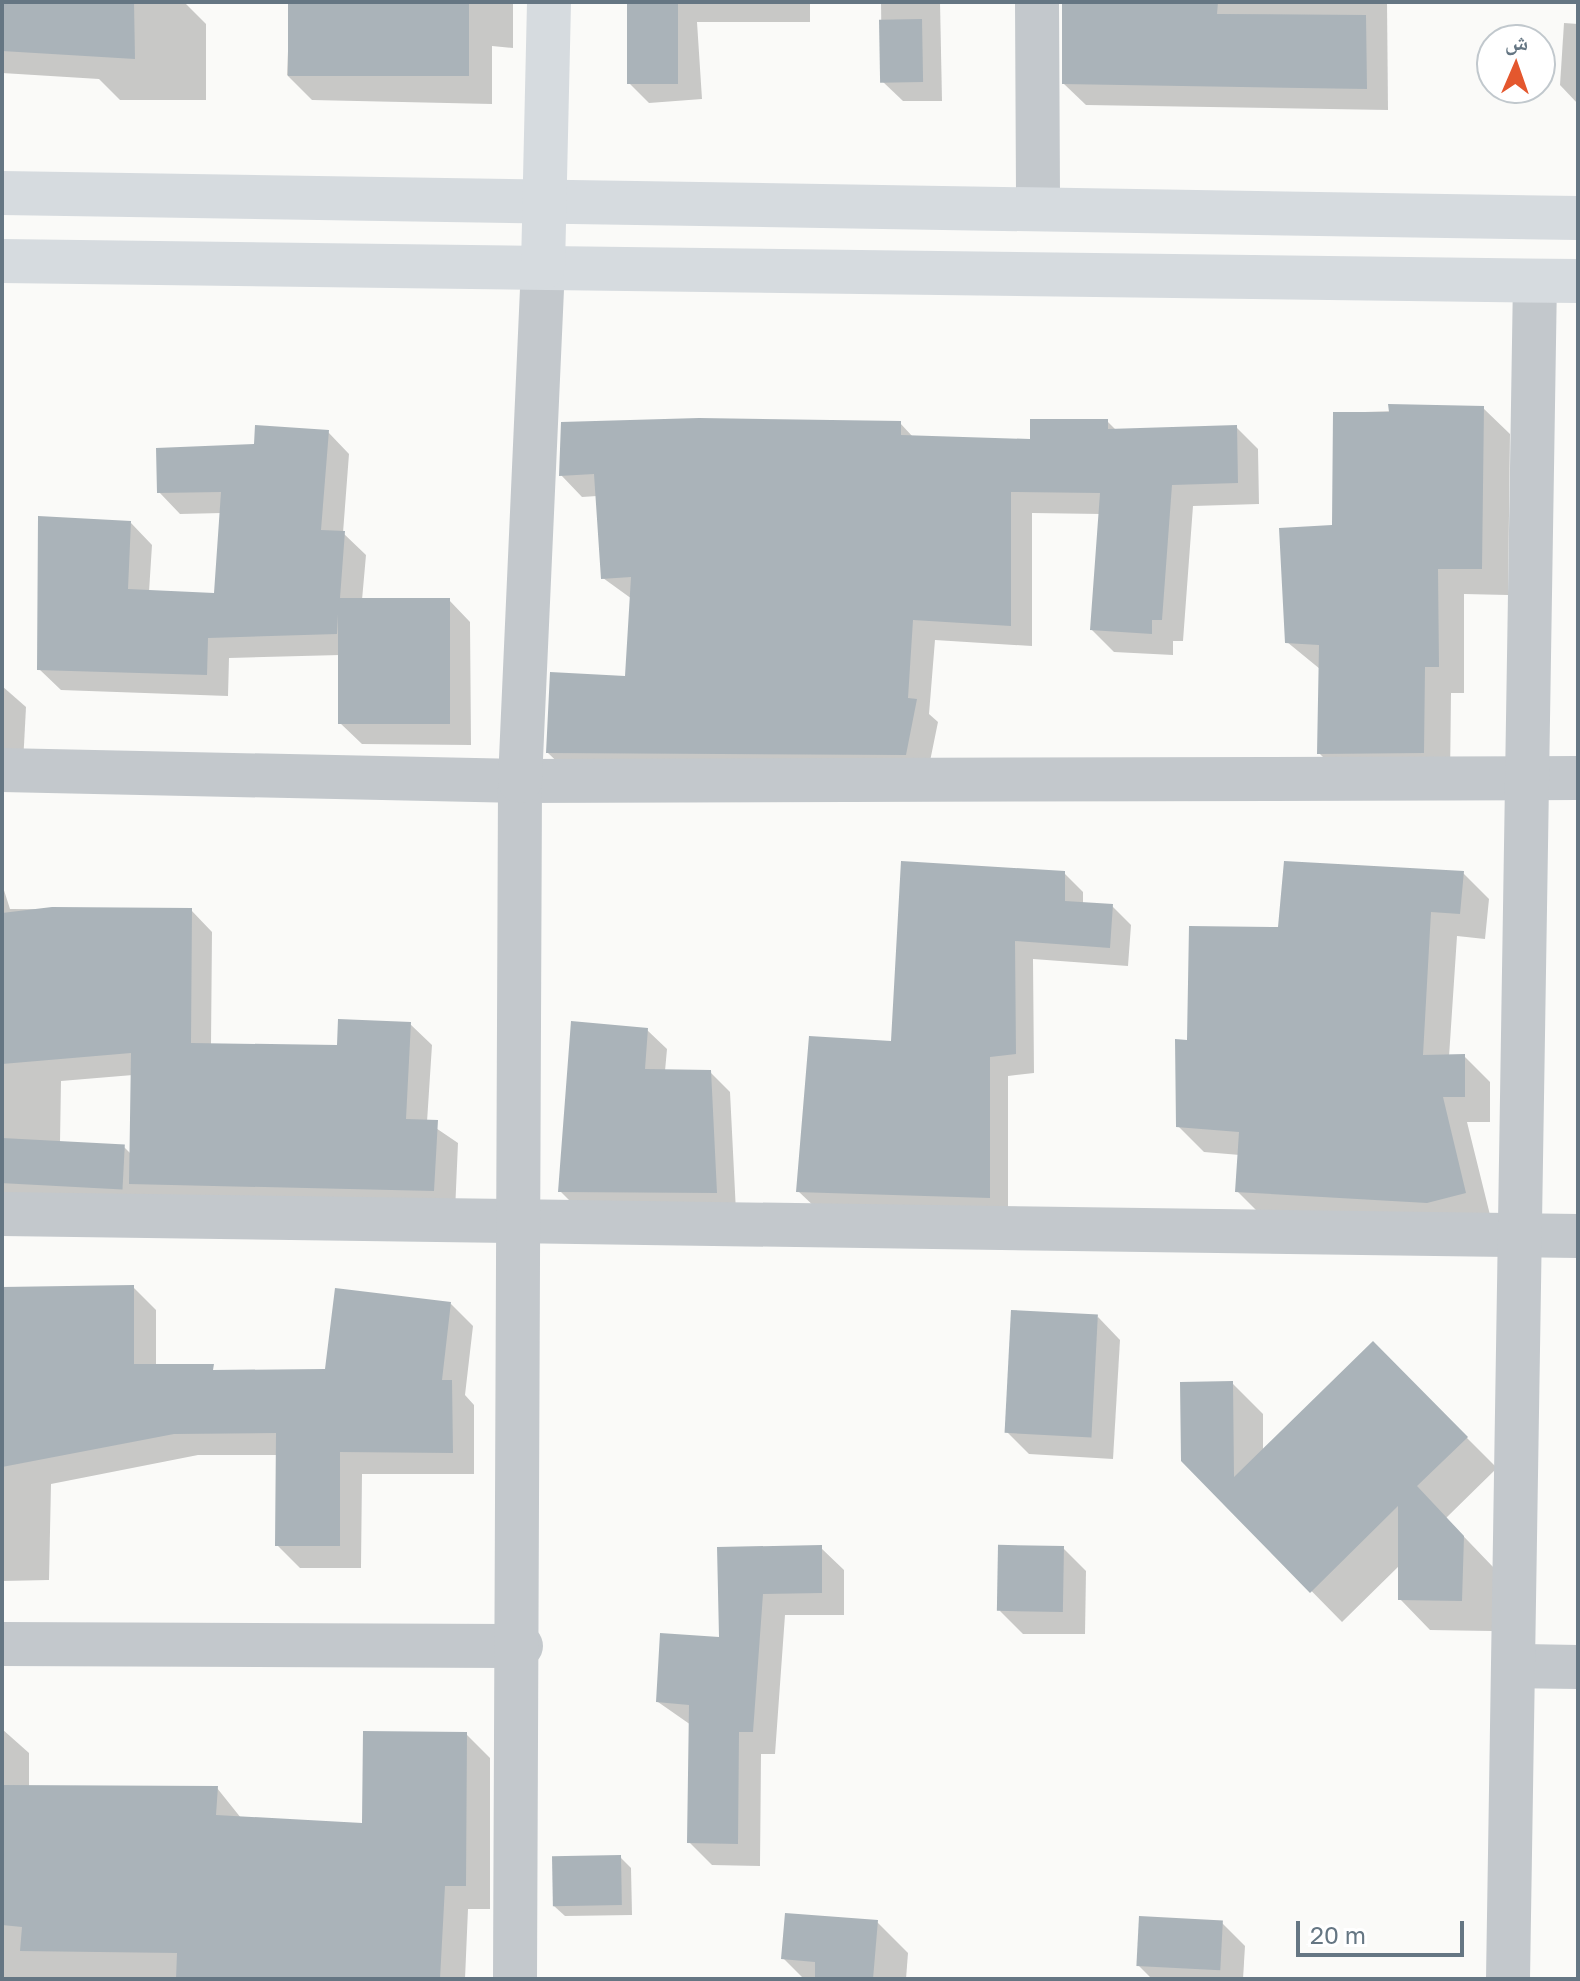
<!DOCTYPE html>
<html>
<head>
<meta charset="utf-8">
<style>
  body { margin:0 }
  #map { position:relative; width:1580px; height:1981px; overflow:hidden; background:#fafaf8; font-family:"Golos Text","Noto Naskh Arabic",sans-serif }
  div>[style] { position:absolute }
  .shadow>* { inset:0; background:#0003 }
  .building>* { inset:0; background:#aab3b9; transform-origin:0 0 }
  .street>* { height:44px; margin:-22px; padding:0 22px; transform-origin:22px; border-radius:22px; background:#c3c8cc }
  .secondary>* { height:44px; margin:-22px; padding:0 22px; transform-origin:22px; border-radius:22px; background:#d6dbdf }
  span { translate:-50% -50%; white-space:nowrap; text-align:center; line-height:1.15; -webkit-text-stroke:8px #fff; paint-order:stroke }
  .frame { position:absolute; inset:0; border:4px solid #657683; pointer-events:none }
  .north { position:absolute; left:1476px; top:24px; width:80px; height:80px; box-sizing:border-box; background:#fff; border:2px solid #c1c8cd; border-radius:50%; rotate:2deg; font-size:22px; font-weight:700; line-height:32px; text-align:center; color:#657683 }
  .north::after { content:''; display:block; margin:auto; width:28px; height:36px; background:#e4572e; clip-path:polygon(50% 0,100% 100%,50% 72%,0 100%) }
  .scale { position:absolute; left:1296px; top:1921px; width:168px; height:36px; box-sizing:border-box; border:4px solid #657683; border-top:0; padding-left:10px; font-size:24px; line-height:28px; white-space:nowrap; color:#657683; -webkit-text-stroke:6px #fff; paint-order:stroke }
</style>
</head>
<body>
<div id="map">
  <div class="shadow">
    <div style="clip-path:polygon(2px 2px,184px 2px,206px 24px,206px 100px,120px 100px,99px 79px,2px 73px)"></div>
    <div style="clip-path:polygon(290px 2px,513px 2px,513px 48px,492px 46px,492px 104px,312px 100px,287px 75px)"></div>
    <div style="clip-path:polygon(629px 2px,810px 2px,810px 22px,697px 22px,702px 99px,649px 103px,629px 83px)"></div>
    <div style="clip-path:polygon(881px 2px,940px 2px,942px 101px,903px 101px,882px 81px)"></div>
    <div style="clip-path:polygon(1064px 2px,1387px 2px,1388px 110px,1086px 105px,1064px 84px)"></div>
    <div style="clip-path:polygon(1564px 23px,1578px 24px,1578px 104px,1560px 85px)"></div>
    <div style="clip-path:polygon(1483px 408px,1510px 434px,1508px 595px,1464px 594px,1464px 693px,1451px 693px,1450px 779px,1346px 780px,1319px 753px,1320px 669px,1287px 642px,1334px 527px,1335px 413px)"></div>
    <div style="clip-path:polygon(1107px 421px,1116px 430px,1236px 427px,1258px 449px,1259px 504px,1193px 506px,1183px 641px,1173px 641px,1173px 655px,1114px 652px,1092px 630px,1101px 514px,1032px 513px,1032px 646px,935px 640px,929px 714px,938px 722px,927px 776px,570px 774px,548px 753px,627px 678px,632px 599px,603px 578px,597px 496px,582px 497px,561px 475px,900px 423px,913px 437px,1032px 441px)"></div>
    <div style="clip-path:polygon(328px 432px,349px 454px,343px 533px,366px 555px,362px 600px,449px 600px,470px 622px,471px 745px,362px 744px,340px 723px,340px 655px,229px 658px,228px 696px,61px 690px,39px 669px,131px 523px,152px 545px,149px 592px,215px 595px,222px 513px,180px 514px,159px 492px,256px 446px)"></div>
    <div style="clip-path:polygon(2px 686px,26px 707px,23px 764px,2px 763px)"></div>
    <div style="clip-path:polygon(1064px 873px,1083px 892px,1083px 904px,1112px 906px,1131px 925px,1128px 966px,1033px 959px,1034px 1073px,1008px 1076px,1008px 1216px,818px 1210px,798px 1191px,893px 1043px)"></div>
    <div style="clip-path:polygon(1463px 873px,1489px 899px,1485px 939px,1457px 936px,1449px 1057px,1464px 1056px,1490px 1082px,1490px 1122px,1467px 1122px,1491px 1219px,1263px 1217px,1237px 1191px,1240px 1155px,1204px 1152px,1178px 1126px,1189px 1042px,1280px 929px)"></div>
    <div style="clip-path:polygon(evenodd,2px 884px,10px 909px,191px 910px,212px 932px,211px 1046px,339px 1048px,410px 1024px,432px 1045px,427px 1122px,458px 1143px,455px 1212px,2px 1203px,2px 884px,133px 1075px,132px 1155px,124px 1147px,60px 1143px,61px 1081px,133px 1075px)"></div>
    <div style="clip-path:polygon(647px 1030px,667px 1049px,665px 1071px,710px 1072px,730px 1092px,736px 1212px,580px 1211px,560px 1191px)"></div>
    <div style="clip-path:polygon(133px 1287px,156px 1310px,156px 1366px,218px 1372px,327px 1371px,451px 1304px,473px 1326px,465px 1395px,474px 1405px,474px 1474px,362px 1474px,361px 1568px,300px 1568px,277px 1545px,278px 1455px,198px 1455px,51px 1484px,49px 1580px,2px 1581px,2px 1595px,2px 1291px)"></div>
    <div style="clip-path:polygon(1098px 1317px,1120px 1340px,1113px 1459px,1029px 1454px,1007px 1432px)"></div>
    <div style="clip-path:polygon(1373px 1344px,1497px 1468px,1446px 1518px,1494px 1568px,1492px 1631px,1430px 1630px,1400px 1599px,1400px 1565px,1342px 1622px,1183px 1460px,1232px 1383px,1263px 1414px,1263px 1451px)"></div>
    <div style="clip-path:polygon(821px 1548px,844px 1570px,844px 1615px,785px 1615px,775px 1754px,761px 1754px,760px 1866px,712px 1865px,689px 1842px,691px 1725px,658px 1702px,721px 1639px,719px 1549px)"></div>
    <div style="clip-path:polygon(1063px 1548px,1086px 1571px,1085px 1634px,1023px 1634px,1000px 1611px)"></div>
    <div style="clip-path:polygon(2px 1729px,29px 1753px,29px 1787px,217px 1788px,241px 1818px,364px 1826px,466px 1734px,490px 1758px,490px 1909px,468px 1909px,465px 1979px,2px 1979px)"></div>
    <div style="clip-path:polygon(620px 1857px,631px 1868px,632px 1915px,565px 1916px,554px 1906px)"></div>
    <div style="clip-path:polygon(877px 1922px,908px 1953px,906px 1979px,804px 1979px,783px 1958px)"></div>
    <div style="clip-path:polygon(1222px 1923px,1245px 1946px,1243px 1979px,1152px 1979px,1138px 1965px)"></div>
  </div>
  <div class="building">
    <div style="clip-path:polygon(2px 2px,134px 2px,135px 59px,2px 51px)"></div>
    <div style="left:288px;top:2px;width:181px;height:74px"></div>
    <div style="left:627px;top:2px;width:51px;height:82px"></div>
    <div style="clip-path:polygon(1062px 2px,1218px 2px,1217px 14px,1366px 15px,1367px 89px,1062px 84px)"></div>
    <div style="left:922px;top:19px;width:63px;height:43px;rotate:89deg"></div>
    <div style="clip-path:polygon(1388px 404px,1484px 406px,1482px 569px,1438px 569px,1439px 667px,1425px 667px,1424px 753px,1317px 754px,1319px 645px,1285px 643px,1279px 528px,1332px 525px,1333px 412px,1389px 412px)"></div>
    <div style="clip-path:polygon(699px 418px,901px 421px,901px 435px,1030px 439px,1030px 419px,1108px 419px,1108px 429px,1237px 425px,1238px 483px,1172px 485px,1162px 620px,1152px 620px,1152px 634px,1090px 630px,1100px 493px,1011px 492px,1011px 626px,913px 620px,908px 698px,917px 699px,906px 755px,546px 753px,550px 672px,625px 676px,631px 577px,601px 579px,594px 474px,559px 476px,561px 422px)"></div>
    <div style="clip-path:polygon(255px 425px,329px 430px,321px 530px,345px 531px,340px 598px,450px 598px,450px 724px,338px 724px,338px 614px,337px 634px,208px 638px,207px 675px,37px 670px,38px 516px,131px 521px,128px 589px,214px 593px,221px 492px,157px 493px,156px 448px,254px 444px)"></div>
    <div style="clip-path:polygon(901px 861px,1065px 871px,1065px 901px,1113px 904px,1110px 948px,1015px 941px,1016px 1054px,990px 1057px,990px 1198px,796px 1192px,809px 1036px,891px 1041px)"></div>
    <div style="clip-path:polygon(1284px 861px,1464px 871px,1460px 914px,1431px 912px,1423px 1055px,1465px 1054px,1465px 1097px,1443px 1097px,1466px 1193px,1427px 1203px,1235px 1192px,1239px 1132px,1176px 1127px,1175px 1039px,1187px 1040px,1189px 926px,1278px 927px)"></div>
    <div style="clip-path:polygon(52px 907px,192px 908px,191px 1043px,337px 1045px,338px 1019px,411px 1022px,406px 1119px,438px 1120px,434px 1191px,129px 1184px,131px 1053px,2px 1064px,2px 913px)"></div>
    <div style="clip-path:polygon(571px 1021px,648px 1028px,645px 1069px,711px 1070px,717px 1193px,558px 1192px)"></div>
    <div style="left:2px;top:1138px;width:123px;height:45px;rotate:3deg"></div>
    <div style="clip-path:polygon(134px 1285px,134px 1364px,214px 1364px,213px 1370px,325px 1369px,335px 1288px,451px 1302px,442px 1380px,452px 1380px,453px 1453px,340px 1452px,340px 1546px,275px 1546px,276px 1433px,174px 1434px,2px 1467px,2px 1287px)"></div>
    <div style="left:1011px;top:1310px;width:87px;height:123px;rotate:3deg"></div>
    <div style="clip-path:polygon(1373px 1341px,1468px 1437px,1417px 1486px,1464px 1536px,1462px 1601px,1398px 1600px,1398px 1506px,1310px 1593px,1181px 1461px,1180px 1382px,1233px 1381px,1234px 1477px)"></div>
    <div style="clip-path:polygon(822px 1545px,822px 1593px,763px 1594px,753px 1732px,739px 1732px,738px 1844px,687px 1843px,689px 1705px,656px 1702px,660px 1633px,719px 1637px,717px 1547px)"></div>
    <div style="left:1064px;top:1546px;width:66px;height:66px;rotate:91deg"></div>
    <div style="clip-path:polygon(363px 1731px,467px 1732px,466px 1886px,445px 1886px,440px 1979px,176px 1979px,177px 1953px,20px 1951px,22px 1927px,2px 1925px,2px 1785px,218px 1786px,216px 1815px,362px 1823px)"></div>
    <div style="left:621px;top:1855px;width:50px;height:69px;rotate:89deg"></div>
    <div style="clip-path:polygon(785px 1913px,878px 1920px,873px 1979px,815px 1979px,815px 1962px,781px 1959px)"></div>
    <div style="left:1139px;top:1916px;width:84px;height:50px;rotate:3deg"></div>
  </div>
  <div class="street">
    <div style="left:1037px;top:2px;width:202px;rotate:89.7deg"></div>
    <div style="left:2px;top:770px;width:518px;rotate:1.22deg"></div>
    <div style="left:520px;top:781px;width:1058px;rotate:-0.16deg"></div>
    <div style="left:2px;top:1214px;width:1576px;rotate:0.8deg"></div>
    <div style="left:2px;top:1644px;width:519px;rotate:0.22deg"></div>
    <div style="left:1516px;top:1666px;width:62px;rotate:0.9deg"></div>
    <div style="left:515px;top:1979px;width:1198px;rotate:-89.76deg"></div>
    <div style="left:520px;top:781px;width:515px;rotate:-87.44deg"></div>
    <div style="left:1508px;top:1979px;width:1698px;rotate:-89.09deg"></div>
  </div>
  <div class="secondary">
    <div style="left:2px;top:193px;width:1576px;rotate:0.91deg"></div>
    <div style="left:2px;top:261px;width:1576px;rotate:0.73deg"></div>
    <div style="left:543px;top:267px;width:265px;rotate:-88.7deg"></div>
  </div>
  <div class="frame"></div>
  <div class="north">ش</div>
  <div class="scale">20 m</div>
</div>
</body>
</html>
